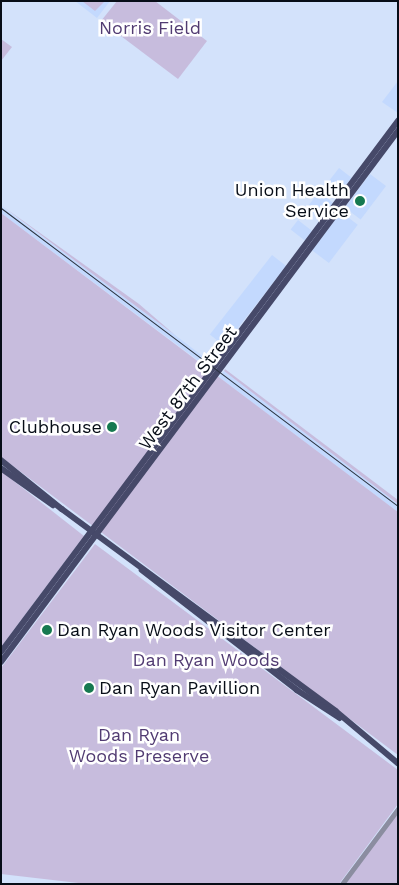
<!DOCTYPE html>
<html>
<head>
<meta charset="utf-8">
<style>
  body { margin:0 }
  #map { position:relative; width:399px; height:885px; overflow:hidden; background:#d3e2fb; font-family:"Work Sans",sans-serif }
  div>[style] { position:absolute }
  .built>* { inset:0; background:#c3d9fe; transform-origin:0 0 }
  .green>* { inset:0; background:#c7bcdd }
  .minor>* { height:4.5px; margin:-2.25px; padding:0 2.25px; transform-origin:2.25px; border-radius:2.25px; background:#8b8da0 }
  .major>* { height:5.5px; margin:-2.75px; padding:0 2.75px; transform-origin:2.75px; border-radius:2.75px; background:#464969 }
  .rail>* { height:1px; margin:-0.5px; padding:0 0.5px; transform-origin:0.5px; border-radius:0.5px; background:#2b3340 }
  .dots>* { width:14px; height:14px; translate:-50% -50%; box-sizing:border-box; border:2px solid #fff; border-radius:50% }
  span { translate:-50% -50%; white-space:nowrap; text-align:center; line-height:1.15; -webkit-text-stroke:5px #fff; paint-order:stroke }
  .park-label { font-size:18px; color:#513b72 }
  .poi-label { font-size:18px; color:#070d17 }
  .right { translate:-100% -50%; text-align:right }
  .left { translate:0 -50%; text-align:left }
  .street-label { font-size:18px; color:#070d17 }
  .frame { position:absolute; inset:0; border:2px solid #070d17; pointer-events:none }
</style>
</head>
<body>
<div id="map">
  <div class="built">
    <div style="clip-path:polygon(75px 1px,110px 1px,97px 18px)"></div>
    <div style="clip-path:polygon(398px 81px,398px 113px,382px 102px)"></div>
    <div style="left:339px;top:168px;width:16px;height:25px;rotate:38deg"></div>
    <div style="left:370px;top:174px;width:20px;height:42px;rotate:37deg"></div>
    <div style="left:319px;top:192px;width:18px;height:20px;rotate:38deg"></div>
    <div style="clip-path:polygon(1px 206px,175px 335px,213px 364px,208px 368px,1px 213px)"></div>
    <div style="left:341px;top:212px;width:21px;height:48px;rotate:37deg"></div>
    <div style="left:298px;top:220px;width:18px;height:12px;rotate:38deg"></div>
    <div style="left:272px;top:255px;width:18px;height:101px;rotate:38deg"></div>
    <div style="clip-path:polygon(224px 371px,398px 504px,398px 512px,219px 377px)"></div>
  </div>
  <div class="green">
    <div style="clip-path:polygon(82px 1px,105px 1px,95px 11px)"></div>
    <div style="clip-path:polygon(117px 1px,155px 1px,207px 41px,178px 79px,101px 21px)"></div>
    <div style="clip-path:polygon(1px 39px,12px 47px,1px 61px)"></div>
    <div style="clip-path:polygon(1px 205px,139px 304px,175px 335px,90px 272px)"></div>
    <div style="clip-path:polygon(1px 213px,398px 512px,398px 755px,1px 457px)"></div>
    <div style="clip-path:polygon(225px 369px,398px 500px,398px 504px,224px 371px)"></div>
    <div style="clip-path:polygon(1px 471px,84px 536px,1px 647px)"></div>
    <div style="clip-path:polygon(95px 544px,398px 770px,398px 804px,339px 884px,87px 884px,1px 874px,1px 668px)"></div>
    <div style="clip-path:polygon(398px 814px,398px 884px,345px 884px,390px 823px)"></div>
  </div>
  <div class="minor">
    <div style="left:342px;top:884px;width:94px;rotate:-53.3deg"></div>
  </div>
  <div class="major">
    <div style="left:1px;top:460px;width:78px;rotate:38.8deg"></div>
    <div style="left:62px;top:509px;width:340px;rotate:36.4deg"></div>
    <div style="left:336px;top:711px;width:81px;rotate:40deg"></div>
    <div style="left:1px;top:468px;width:64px;rotate:35.4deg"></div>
    <div style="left:142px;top:570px;width:196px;rotate:37.7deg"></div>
    <div style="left:297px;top:690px;width:51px;rotate:33.1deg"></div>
    <div style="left:1px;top:652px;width:663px;rotate:-53.22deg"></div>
    <div style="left:1px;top:662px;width:663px;rotate:-53.22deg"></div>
  </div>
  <div class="rail">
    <div style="left:1px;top:208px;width:496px;rotate:36.9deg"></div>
  </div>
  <div class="dots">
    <div style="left:360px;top:201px;background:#167950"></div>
    <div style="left:112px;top:427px;background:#167950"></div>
    <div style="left:47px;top:630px;background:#167950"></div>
    <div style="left:89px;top:688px;background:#167950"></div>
  </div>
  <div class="park-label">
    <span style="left:150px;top:28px">Norris Field</span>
    <span style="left:206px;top:660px">Dan Ryan Woods</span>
    <span style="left:139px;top:746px">Dan Ryan<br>Woods Preserve</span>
  </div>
  <div class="poi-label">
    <span class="right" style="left:349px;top:201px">Union Health<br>Service</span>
    <span class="right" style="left:102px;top:427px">Clubhouse</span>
    <span class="left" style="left:57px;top:630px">Dan Ryan Woods Visitor Center</span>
    <span class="left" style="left:99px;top:688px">Dan Ryan Pavillion</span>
  </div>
  <div class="street-label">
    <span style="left:188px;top:388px;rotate:-53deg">West 87th Street</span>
  </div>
  <div class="frame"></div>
</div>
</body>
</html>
